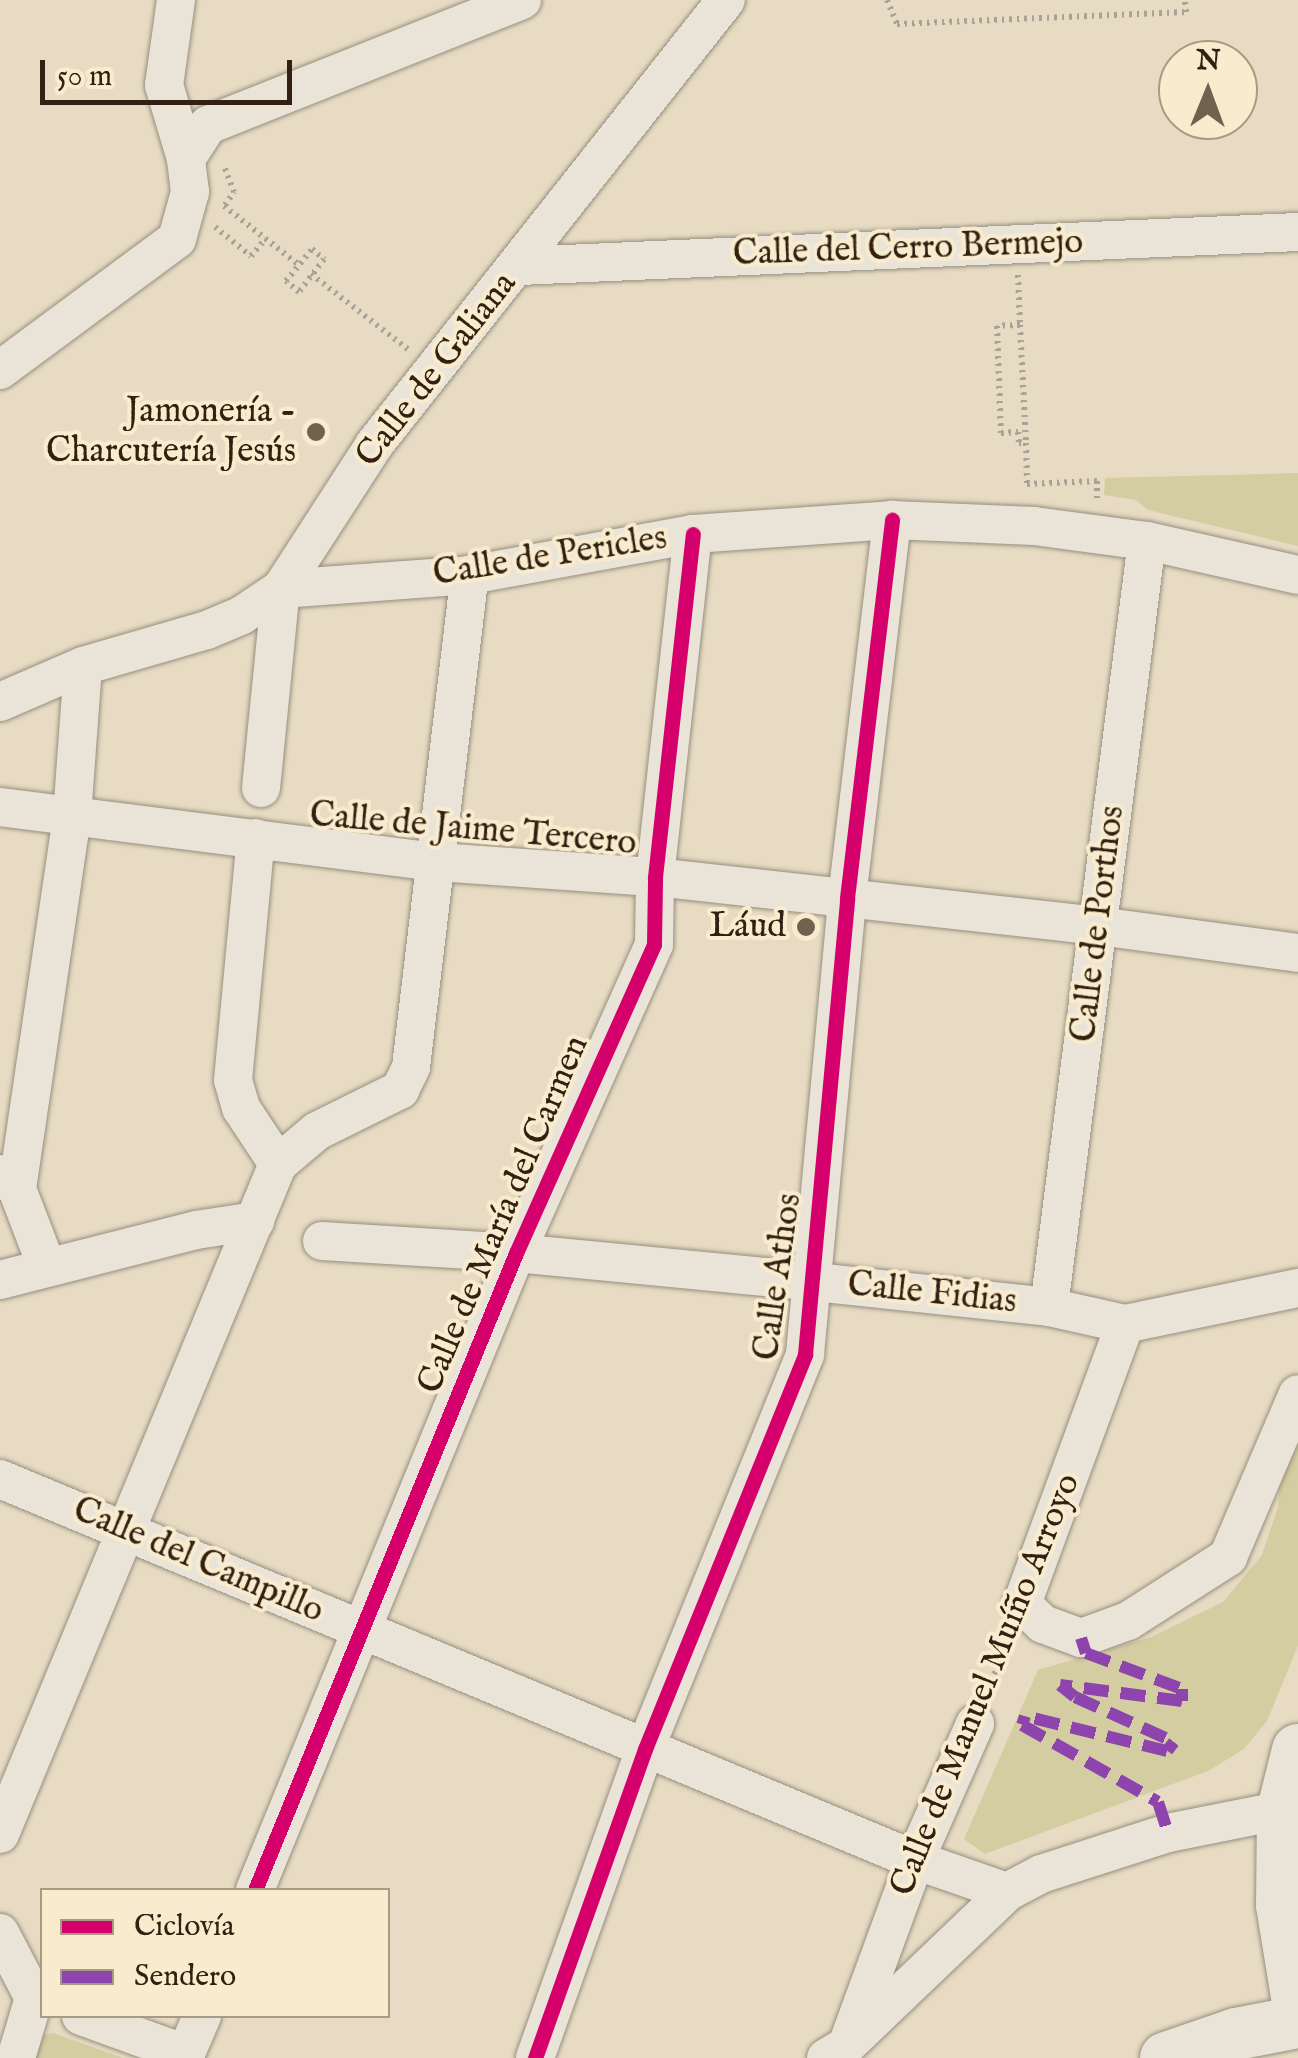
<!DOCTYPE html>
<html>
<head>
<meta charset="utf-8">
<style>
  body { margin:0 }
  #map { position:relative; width:1298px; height:2058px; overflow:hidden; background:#e7dcc3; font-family:"IM FELL English",serif }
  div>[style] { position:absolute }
  .green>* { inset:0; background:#d4cda2 }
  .path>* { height:6px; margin-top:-3px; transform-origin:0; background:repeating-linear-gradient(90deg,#a8a297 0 2.5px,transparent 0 7.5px) }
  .roads { filter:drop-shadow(0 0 2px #978e7f) drop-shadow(0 0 2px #978e7f) }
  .street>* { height:38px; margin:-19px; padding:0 19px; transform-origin:19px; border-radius:19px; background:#eae4d8 }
  .secondary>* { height:52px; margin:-26px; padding:0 26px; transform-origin:26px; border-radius:26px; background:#eae4d8 }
  .quiet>* { height:12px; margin-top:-6px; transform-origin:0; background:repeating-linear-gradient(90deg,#8e44ad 0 25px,transparent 0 37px) }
  .cycleway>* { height:15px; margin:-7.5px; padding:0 7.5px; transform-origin:7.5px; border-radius:7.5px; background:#d6006c }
  .dots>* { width:28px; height:28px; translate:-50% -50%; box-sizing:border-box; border:5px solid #f9ecce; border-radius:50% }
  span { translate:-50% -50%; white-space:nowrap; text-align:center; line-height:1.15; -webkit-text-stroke:8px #f9ecce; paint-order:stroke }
  .street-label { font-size:35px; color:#322112 }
  .poi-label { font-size:35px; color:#322112 }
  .right { translate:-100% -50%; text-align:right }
  .legend { position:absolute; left:40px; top:1888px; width:350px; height:130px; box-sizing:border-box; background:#f9ecce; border:2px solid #a99b83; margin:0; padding:12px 18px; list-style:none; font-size:30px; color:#322112 }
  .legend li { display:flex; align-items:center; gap:20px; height:50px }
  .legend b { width:50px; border:2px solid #a99b83 }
  .north { position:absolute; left:1158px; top:40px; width:100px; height:100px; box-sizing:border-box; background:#f9ecce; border:2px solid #a99b83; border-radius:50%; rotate:1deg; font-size:28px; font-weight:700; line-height:40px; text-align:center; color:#322112 }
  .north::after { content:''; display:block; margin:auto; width:35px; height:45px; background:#716250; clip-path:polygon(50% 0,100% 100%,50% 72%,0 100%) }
  .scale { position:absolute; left:40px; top:60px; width:252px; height:45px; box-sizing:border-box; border:5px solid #322112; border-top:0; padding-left:12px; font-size:30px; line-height:35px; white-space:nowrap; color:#322112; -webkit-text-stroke:8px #f9ecce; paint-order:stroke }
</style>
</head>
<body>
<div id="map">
  <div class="green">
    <div style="clip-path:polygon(1298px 473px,1298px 546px,1148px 510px,1136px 500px,1104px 495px,1105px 478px)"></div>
    <div style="clip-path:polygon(1298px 1435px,1298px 1646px,1267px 1721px,1244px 1749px,1208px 1771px,985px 1854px,964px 1839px,1038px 1670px,1151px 1637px,1223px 1602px,1262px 1555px,1278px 1507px,1281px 1463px)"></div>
    <div style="clip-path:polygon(53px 2033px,123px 2058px,34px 2058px,43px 2035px)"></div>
  </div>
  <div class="path">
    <div style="left:887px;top:0;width:26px;rotate:67deg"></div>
    <div style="left:897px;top:24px;width:289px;rotate:-2.4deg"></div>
    <div style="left:1186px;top:12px;width:12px;rotate:-95deg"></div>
    <div style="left:225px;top:205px;width:16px;rotate:-55deg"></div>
    <div style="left:234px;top:192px;width:26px;rotate:-111deg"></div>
    <div style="left:224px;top:206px;width:95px;rotate:38.2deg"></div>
    <div style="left:215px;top:227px;width:46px;rotate:38.9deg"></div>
    <div style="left:251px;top:256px;width:23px;rotate:-50deg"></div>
    <div style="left:312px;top:249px;width:16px;rotate:40deg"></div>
    <div style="left:324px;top:259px;width:41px;rotate:127.1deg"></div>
    <div style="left:299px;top:292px;width:17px;rotate:-140deg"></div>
    <div style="left:286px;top:281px;width:41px;rotate:-50.9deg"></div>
    <div style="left:311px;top:274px;width:124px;rotate:37.8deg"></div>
    <div style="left:1018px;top:275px;width:50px;rotate:87.7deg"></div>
    <div style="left:1020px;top:325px;width:23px;rotate:178deg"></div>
    <div style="left:997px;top:326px;width:107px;rotate:87.9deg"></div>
    <div style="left:1001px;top:433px;width:17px;rotate:-3deg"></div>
    <div style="left:1018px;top:432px;width:11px;rotate:85deg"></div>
    <div style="left:1019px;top:443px;width:7px"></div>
    <div style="left:1026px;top:443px;width:41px;rotate:88.6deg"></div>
    <div style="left:1027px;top:484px;width:70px;rotate:-2.5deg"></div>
    <div style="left:1097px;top:481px;width:22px;rotate:90deg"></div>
    <div style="left:1020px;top:325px;width:118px;rotate:87.1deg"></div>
    <div style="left:986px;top:1695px;width:62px;rotate:-68.4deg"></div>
  </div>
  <div class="roads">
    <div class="street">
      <div style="left:176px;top:0;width:86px;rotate:98deg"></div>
      <div style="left:164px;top:85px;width:77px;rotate:73.4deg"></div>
      <div style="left:519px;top:266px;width:780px;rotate:-2.5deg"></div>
      <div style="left:0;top:370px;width:220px;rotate:-36.5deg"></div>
      <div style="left:177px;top:239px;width:49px;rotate:-74.5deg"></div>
      <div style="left:190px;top:192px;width:33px;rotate:-97deg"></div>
      <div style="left:186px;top:159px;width:40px;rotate:-57.1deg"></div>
      <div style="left:208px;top:125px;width:338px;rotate:-21.7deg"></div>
      <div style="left:0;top:702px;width:90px;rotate:-23.4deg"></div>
      <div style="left:83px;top:666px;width:129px;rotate:-16.2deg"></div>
      <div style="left:207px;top:630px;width:38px;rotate:-23deg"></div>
      <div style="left:242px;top:615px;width:47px;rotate:-33.7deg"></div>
      <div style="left:281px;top:589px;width:190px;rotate:-4.2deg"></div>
      <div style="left:470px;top:575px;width:227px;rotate:-10.4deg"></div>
      <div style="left:693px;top:534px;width:199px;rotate:-4deg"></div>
      <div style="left:892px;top:520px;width:142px;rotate:2.4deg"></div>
      <div style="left:1034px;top:526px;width:114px;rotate:7.6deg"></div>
      <div style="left:1147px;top:541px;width:155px;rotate:12.7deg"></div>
      <div style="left:261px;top:788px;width:200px;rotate:-84.3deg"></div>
      <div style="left:281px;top:589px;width:171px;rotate:-57.1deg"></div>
      <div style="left:374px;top:445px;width:567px;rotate:-51.66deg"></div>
      <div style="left:0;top:807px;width:441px;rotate:7.2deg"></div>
      <div style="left:438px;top:862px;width:218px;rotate:4deg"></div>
      <div style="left:655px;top:877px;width:447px;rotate:6.3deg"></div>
      <div style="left:1099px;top:926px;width:201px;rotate:7.7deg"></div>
      <div style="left:278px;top:1164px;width:51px;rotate:-40.2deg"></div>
      <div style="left:317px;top:1131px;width:93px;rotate:-26.3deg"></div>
      <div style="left:400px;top:1090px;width:25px;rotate:-64deg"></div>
      <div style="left:411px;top:1067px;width:496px;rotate:-83.2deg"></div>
      <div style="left:0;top:1174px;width:23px;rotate:41deg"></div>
      <div style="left:17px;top:1189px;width:84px;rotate:69deg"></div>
      <div style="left:17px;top:1189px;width:377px;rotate:-81.6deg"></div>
      <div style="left:72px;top:816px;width:150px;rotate:-85.8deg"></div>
      <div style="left:322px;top:1241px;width:194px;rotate:3.5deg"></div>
      <div style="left:516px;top:1253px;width:300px;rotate:5.5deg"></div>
      <div style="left:815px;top:1282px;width:235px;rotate:6.1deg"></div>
      <div style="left:1049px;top:1307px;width:78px;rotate:12.6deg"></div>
      <div style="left:1125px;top:1324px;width:177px;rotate:-11.8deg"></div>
      <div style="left:0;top:1280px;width:202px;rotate:-14.3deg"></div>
      <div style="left:196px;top:1230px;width:60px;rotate:-8.7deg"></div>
      <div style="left:1049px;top:1307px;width:772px;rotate:-82.71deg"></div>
      <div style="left:1125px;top:1324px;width:298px;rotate:110.2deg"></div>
      <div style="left:1022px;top:1604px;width:29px;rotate:44deg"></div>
      <div style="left:1043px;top:1624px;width:40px;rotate:20.2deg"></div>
      <div style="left:1081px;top:1638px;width:50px;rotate:-19.9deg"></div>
      <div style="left:1128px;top:1621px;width:119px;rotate:-32.6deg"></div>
      <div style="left:1228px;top:1557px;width:177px;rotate:-66.8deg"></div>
      <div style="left:0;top:1479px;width:991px;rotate:22.61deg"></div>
      <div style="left:915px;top:1860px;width:97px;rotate:19.2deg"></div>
      <div style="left:0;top:1834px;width:725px;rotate:-67.47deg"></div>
      <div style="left:278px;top:1164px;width:67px;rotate:-123.5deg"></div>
      <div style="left:241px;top:1108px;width:29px;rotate:-106deg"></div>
      <div style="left:233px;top:1080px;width:243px;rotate:-84.6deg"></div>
      <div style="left:255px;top:1890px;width:688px;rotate:-67.72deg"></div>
      <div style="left:516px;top:1253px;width:338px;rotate:-65.9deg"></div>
      <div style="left:654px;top:944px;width:67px;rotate:-89.1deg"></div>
      <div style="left:655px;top:877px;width:345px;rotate:-83.7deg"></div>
      <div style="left:0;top:1933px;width:73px;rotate:62.4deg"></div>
      <div style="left:34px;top:1998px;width:63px;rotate:106.7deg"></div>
      <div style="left:81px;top:2016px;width:112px;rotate:19.9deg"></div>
      <div style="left:850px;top:2037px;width:189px;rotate:-69.8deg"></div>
      <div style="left:915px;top:1860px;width:149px;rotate:-66.2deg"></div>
      <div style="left:184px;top:2058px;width:46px;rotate:-66.8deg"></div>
      <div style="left:535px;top:2058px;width:328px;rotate:-70.4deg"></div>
      <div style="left:645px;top:1749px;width:426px;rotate:-67.9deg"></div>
      <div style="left:805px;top:1354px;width:458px;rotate:-84.7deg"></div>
      <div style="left:847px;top:898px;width:381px;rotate:-83.2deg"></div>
      <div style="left:826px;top:2058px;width:23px;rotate:-31deg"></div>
      <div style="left:846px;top:2046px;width:223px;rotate:-43.7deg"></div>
      <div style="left:1007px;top:1892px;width:38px;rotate:-28deg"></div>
      <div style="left:1041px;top:1874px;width:133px;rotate:-17.9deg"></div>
      <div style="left:1168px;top:1833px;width:117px;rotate:-11.3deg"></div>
    </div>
    <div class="secondary">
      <div style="left:1298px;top:1750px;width:62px;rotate:104deg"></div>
      <div style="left:1283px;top:1810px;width:95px;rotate:90.6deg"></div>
      <div style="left:1282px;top:1905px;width:99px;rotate:80.7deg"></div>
      <div style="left:1166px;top:2058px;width:74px;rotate:-18.9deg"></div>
      <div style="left:1236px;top:2034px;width:63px;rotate:-11deg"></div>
    </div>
  </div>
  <div class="quiet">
    <div style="left:1081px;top:1638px;width:16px;rotate:72deg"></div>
    <div style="left:1086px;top:1653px;width:103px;rotate:20.6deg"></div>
    <div style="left:1182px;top:1689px;width:12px;rotate:90deg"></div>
    <div style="left:1182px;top:1701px;width:123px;rotate:-172.5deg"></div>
    <div style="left:1060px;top:1685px;width:19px;rotate:39deg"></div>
    <div style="left:1075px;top:1697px;width:109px;rotate:24.4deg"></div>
    <div style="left:1174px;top:1742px;width:11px;rotate:128deg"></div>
    <div style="left:1167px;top:1751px;width:146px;rotate:-166.2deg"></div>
    <div style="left:1025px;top:1716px;width:9px;rotate:108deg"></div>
    <div style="left:1022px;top:1725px;width:156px;rotate:29.5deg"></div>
    <div style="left:1158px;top:1802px;width:33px;rotate:72deg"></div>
  </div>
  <div class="cycleway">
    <div style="left:255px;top:1890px;width:688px;rotate:-67.72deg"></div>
    <div style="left:516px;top:1253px;width:338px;rotate:-65.9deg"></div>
    <div style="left:654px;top:944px;width:67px;rotate:-89.1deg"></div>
    <div style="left:655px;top:877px;width:345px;rotate:-83.7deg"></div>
    <div style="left:535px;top:2058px;width:328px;rotate:-70.4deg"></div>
    <div style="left:645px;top:1749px;width:426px;rotate:-67.9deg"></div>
    <div style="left:805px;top:1354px;width:458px;rotate:-84.7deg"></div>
    <div style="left:847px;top:898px;width:381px;rotate:-83.2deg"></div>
  </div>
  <div class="dots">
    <div style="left:316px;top:432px;background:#716250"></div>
    <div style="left:806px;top:927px;background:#716250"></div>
  </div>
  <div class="street-label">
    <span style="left:908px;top:249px;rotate:-2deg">Calle del Cerro Bermejo</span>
    <span style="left:437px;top:370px;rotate:-52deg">Calle de Galiana</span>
    <span style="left:550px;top:557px;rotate:-9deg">Calle de Pericles</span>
    <span style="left:473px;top:830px;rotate:5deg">Calle de Jaime Tercero</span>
    <span style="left:1099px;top:924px;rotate:-83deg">Calle de Porthos</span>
    <span style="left:504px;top:1215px;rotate:-67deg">Calle de María del Carmen</span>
    <span style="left:779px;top:1277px;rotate:-82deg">Calle Athos</span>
    <span style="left:932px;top:1294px;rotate:6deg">Calle Fidias</span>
    <span style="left:198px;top:1561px;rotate:23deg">Calle del Campillo</span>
    <span style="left:986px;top:1685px;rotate:-68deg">Calle de Manuel Muíño Arroyo</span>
  </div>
  <div class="poi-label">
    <span class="right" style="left:296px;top:432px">Jamonería -<br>Charcutería Jesús</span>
    <span class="right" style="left:786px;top:927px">Láud</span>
  </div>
  <ul class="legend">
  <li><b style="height:12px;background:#d6006c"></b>Ciclovía</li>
  <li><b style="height:12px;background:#8e44ad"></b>Sendero</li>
  </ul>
  <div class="north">N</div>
  <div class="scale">50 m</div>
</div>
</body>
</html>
